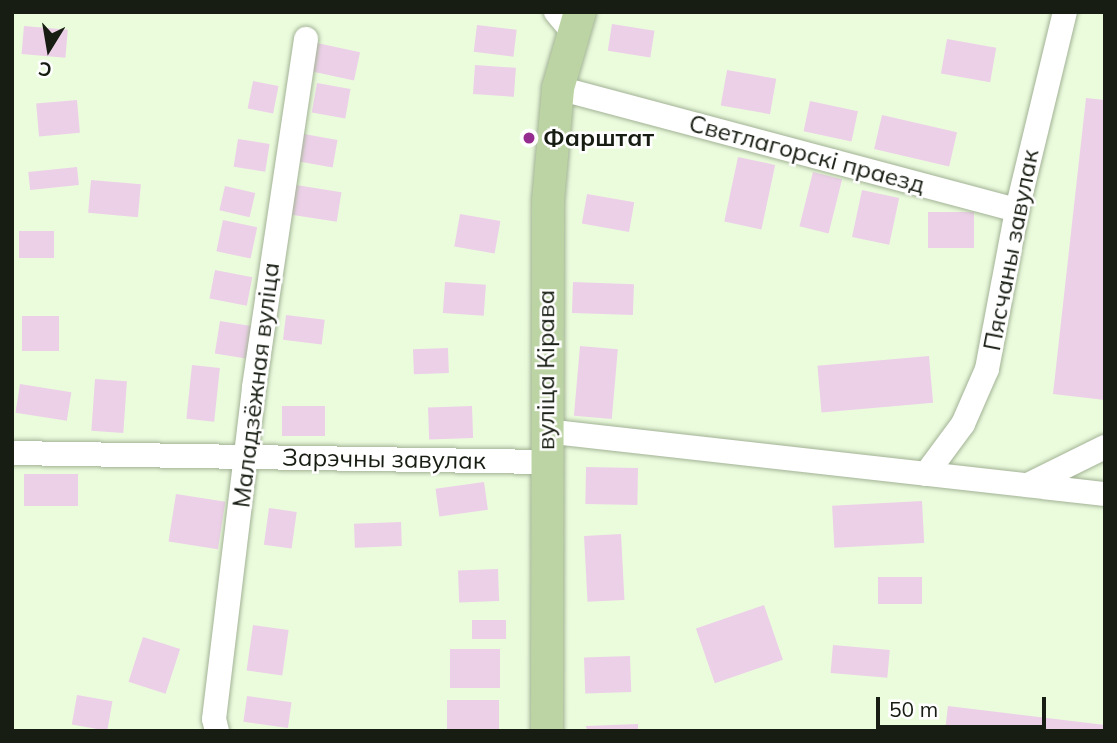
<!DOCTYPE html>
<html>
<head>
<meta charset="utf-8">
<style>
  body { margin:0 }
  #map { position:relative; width:1117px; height:743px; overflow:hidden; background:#ebfcdd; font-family:Mulish,sans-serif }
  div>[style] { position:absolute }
  .building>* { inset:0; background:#ecd0e8; transform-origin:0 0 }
  .roads { filter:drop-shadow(0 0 2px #a2b295) drop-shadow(0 0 2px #a2b295) }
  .minor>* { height:24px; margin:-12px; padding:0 12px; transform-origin:12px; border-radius:12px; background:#fff }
  .major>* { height:32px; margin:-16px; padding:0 16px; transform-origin:16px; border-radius:16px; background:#bcd4a4 }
  .dots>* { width:19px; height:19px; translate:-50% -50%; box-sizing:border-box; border:4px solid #fff; border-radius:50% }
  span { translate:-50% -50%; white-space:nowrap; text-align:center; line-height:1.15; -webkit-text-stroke:5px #fff; paint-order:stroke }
  .poi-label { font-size:24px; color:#171d12; font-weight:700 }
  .left { translate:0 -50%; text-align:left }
  .street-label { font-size:24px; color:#171d12 }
  .frame { position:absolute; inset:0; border:14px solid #171d12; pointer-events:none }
  .north { position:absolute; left:14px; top:14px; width:70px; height:70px; -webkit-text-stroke:5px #fff; paint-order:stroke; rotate:191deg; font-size:19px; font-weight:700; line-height:28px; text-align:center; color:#171d12 }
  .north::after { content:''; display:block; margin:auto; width:24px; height:32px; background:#171d12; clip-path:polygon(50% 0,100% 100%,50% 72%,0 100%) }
  .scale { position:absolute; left:876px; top:697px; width:170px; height:32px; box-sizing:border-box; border:4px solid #171d12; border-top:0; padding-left:9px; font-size:21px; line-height:24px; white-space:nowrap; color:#171d12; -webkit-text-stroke:5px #fff; paint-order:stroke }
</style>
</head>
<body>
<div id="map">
  <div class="building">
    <div style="left:612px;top:24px;width:43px;height:27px;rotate:9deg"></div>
    <div style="left:477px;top:25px;width:40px;height:27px;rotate:7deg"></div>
    <div style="left:24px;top:26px;width:44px;height:28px;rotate:5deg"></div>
    <div style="left:947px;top:39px;width:50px;height:35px;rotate:10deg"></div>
    <div style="left:317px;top:43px;width:44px;height:29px;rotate:12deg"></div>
    <div style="left:475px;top:65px;width:41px;height:29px;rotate:4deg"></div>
    <div style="left:727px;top:70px;width:50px;height:36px;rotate:10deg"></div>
    <div style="left:253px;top:81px;width:26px;height:28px;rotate:11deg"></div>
    <div style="left:317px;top:83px;width:34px;height:30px;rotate:10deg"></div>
    <div style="clip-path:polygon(1086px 98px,1105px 100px,1105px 400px,1053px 394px)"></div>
    <div style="left:77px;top:100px;width:33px;height:41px;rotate:85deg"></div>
    <div style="left:810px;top:101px;width:49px;height:31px;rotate:12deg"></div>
    <div style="left:882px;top:115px;width:77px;height:35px;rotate:13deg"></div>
    <div style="left:304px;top:134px;width:34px;height:28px;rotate:10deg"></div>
    <div style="left:238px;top:139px;width:32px;height:28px;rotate:9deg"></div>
    <div style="left:738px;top:157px;width:38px;height:66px;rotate:12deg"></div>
    <div style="left:77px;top:167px;width:18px;height:49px;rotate:84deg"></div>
    <div style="left:813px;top:172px;width:30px;height:56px;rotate:14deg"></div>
    <div style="left:91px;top:180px;width:50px;height:33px;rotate:5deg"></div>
    <div style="left:296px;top:185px;width:46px;height:30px;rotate:9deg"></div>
    <div style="left:225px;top:186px;width:31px;height:25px;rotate:13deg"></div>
    <div style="left:862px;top:190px;width:38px;height:48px;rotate:12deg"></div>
    <div style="left:587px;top:194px;width:48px;height:30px;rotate:10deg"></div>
    <div style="left:928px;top:212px;width:46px;height:36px"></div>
    <div style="left:460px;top:214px;width:41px;height:33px;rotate:10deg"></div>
    <div style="left:223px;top:220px;width:35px;height:32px;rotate:12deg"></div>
    <div style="left:19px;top:231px;width:35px;height:27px"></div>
    <div style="left:215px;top:270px;width:38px;height:29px;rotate:11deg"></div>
    <div style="left:445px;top:282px;width:41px;height:31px;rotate:4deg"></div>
    <div style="left:573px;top:282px;width:61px;height:31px;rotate:2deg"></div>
    <div style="left:286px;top:315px;width:39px;height:25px;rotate:7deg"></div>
    <div style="left:22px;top:316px;width:37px;height:35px"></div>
    <div style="left:220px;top:321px;width:33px;height:33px;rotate:9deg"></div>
    <div style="left:580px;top:346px;width:38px;height:70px;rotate:5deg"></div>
    <div style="left:448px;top:348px;width:25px;height:35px;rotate:88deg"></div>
    <div style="left:929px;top:356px;width:47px;height:112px;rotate:85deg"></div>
    <div style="left:192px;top:365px;width:28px;height:54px;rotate:6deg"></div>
    <div style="left:95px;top:379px;width:32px;height:52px;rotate:4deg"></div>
    <div style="left:20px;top:384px;width:52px;height:29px;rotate:9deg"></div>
    <div style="left:282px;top:406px;width:43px;height:30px"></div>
    <div style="left:472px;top:406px;width:32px;height:44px;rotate:88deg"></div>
    <div style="left:586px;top:467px;width:52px;height:37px;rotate:1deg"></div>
    <div style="left:24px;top:474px;width:54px;height:32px"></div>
    <div style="left:484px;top:482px;width:28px;height:49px;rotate:82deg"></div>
    <div style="left:176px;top:494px;width:50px;height:48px;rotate:9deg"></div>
    <div style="left:922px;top:501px;width:42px;height:90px;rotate:87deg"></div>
    <div style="left:269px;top:508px;width:28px;height:37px;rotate:8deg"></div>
    <div style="left:401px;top:522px;width:24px;height:47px;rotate:88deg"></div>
    <div style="left:621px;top:534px;width:66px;height:37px;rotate:87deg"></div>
    <div style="left:498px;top:569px;width:32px;height:40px;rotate:88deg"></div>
    <div style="left:922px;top:577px;width:27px;height:44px;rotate:90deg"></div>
    <div style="left:764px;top:605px;width:58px;height:72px;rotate:71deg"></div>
    <div style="left:506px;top:620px;width:19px;height:34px;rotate:90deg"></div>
    <div style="left:253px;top:625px;width:36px;height:46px;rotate:8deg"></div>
    <div style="left:143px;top:637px;width:39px;height:47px;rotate:18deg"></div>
    <div style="left:833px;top:645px;width:57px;height:28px;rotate:5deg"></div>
    <div style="left:450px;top:649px;width:50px;height:39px"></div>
    <div style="left:630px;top:656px;width:36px;height:46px;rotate:88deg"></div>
    <div style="left:77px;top:695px;width:36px;height:30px;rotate:10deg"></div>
    <div style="left:247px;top:696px;width:45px;height:26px;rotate:8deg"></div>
    <div style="left:447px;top:700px;width:52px;height:31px"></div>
    <div style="clip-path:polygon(948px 706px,1105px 725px,1105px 731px,945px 731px)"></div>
    <div style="clip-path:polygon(638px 724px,638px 731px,587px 731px,586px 726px)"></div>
  </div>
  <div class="roads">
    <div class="minor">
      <div style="left:556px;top:12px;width:25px;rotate:50deg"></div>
      <div style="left:558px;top:88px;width:475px;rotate:14.9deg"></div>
      <div style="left:545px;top:431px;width:564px;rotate:6.42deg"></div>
      <div style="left:12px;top:453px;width:534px;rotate:0.97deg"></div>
      <div style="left:926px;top:474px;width:62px;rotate:-53.5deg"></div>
      <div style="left:963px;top:424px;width:60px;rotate:-66.4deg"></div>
      <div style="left:987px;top:369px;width:162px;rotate:-79.3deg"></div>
      <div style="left:1017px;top:210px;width:204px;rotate:-76.4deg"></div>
      <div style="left:1028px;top:485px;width:86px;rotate:-26.3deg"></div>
      <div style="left:217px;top:731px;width:12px;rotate:-104deg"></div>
      <div style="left:214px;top:719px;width:334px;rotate:-83.1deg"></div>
      <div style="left:254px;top:387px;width:352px;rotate:-81.5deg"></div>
    </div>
    <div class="major">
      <div style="left:547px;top:731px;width:530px;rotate:-89.89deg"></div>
      <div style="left:548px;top:201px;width:113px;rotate:-84.9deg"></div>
      <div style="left:558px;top:88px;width:79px;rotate:-73.9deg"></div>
    </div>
  </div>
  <div class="dots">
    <div style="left:529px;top:138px;background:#952c8f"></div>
  </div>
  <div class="poi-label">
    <span class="left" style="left:543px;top:138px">Фарштат</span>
  </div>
  <div class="street-label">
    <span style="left:807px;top:154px;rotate:15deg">Светлагорскі праезд</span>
    <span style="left:1011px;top:250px;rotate:-79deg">Пясчаны завулак</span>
    <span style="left:546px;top:370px;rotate:-90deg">вуліца Кірава</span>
    <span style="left:256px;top:385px;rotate:-83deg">Маладзёжная вуліца</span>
    <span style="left:384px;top:459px;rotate:1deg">Зарэчны завулак</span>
  </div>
  <div class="frame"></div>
  <div class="north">С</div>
  <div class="scale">50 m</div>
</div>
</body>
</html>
